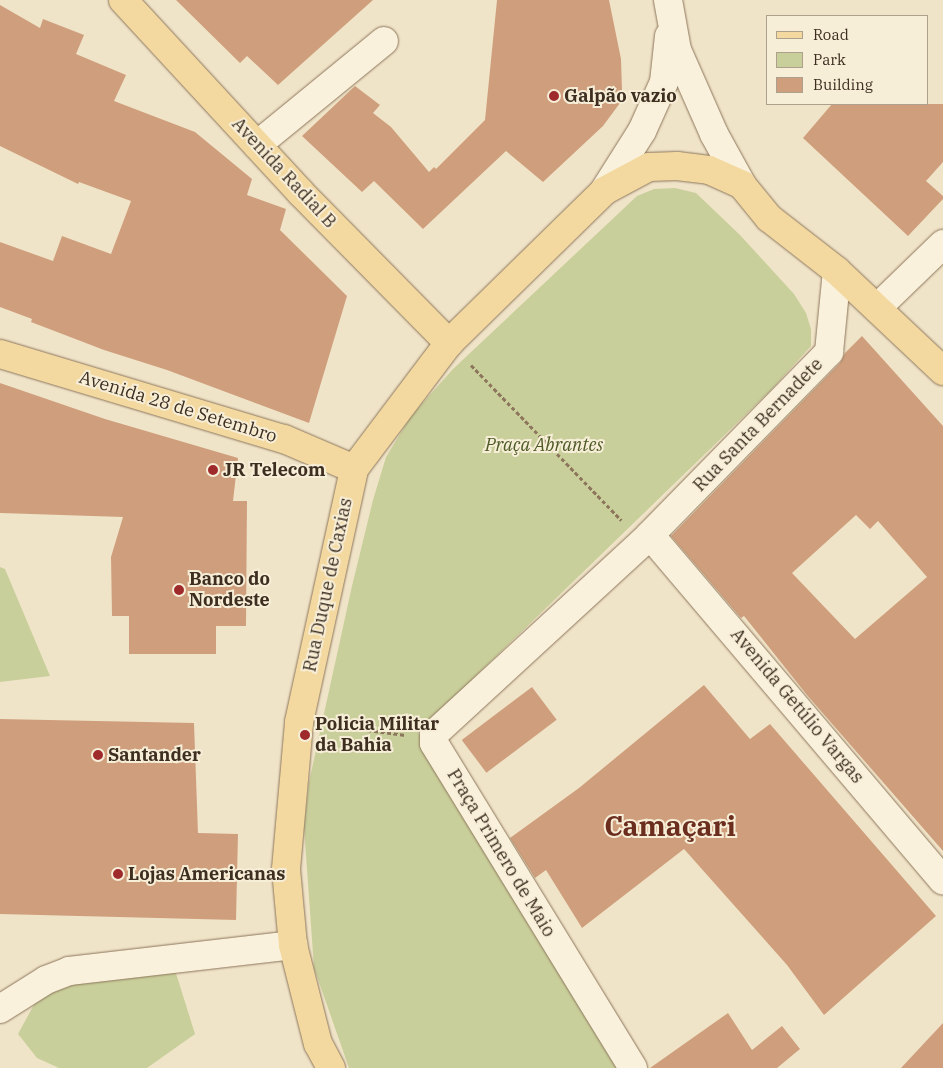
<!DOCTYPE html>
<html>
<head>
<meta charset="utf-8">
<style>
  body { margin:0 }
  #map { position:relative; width:943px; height:1068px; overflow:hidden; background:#f0e4c8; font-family:"IBM Plex Serif",serif }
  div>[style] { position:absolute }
  .green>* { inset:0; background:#c9cf9b }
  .building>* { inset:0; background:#cf9f7d; transform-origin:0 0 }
  .path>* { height:3px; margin-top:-1.5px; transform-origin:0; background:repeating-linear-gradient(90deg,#8d765c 0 4px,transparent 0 6.5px) }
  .roads { filter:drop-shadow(0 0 1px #8d765c) drop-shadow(0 0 1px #8d765c) }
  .minor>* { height:28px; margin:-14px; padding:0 14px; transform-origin:14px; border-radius:14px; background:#faf1dc }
  .major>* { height:28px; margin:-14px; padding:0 14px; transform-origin:14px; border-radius:14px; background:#f3d9a0 }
  .dots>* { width:14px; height:14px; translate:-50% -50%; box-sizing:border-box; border:2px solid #f7eed8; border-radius:50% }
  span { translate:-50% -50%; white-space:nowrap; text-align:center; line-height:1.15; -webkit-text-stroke:4px #f7eed8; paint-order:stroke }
  .poi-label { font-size:18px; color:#3d2e20; font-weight:700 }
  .left { translate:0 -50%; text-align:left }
  .street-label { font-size:18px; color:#3d2e20 }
  .park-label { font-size:18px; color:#4d5a26; font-style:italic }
  .town-label { font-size:28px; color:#6b2e1e; font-weight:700 }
  .legend { position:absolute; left:766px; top:15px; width:162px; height:90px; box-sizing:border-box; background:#f7eed8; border:1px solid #ada18e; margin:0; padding:6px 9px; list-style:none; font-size:15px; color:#3d2e20 }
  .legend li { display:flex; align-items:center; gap:10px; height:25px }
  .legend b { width:25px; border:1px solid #ada18e }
</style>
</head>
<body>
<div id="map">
  <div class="green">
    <div style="clip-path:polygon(675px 188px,696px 193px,740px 235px,794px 294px,806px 313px,811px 329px,811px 346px,771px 390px,418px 732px,618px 1068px,349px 1068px,314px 968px,304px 827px,309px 782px,352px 586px,373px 500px,386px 457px,411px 416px,453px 369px,637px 196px,654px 189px)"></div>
    <div style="clip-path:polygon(0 567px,5px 569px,50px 676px,0 682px)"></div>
    <div style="clip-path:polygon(175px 970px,195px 1034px,147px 1068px,59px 1068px,37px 1058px,18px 1034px,37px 999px,70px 979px)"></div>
  </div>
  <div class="building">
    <div style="clip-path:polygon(176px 0,373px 0,278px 85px,247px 56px,240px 63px)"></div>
    <div style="clip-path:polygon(497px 0,609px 0,621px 59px,622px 90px,620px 103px,603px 126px,543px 182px,506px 151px,423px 229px,374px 181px,362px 192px,302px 136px,355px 86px,380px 105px,373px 113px,391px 127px,429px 172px,434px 167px,436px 169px,485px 120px)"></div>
    <div style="clip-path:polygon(0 5px,40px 28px,43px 19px,84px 35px,76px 54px,126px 75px,114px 101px,195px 132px,252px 179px,247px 195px,286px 209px,280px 230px,347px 296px,309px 423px,167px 370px,104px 350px,31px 322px,32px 319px,0 307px,0 242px,53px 261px,62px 236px,111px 254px,131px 201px,79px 182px,78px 184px,0 146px)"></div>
    <div style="clip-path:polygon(832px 104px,943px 104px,943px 162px,926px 181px,943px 196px,943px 199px,908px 236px,803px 138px)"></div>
    <div style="clip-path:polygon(evenodd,862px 336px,943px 426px,943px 851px,807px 695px,744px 616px,741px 618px,671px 536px,840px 363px,845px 353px,862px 336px,856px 515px,870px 529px,878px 521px,927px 577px,855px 639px,792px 573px,856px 515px)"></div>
    <div style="clip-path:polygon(0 383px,105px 419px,238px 458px,233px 501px,247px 501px,246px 626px,216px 626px,216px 654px,129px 654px,129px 616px,112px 616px,111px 557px,123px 517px,0 513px)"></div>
    <div style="clip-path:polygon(704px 685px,750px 739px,770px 724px,936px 916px,824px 1015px,787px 965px,684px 849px,582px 928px,546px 870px,535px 878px,510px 838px,579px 788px)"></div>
    <div style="left:532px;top:687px;width:41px;height:88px;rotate:53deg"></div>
    <div style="clip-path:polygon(0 719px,194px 723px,198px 833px,238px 834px,236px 920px,0 914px)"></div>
    <div style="clip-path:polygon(728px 1013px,752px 1050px,782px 1026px,800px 1049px,777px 1068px,650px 1068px)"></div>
    <div style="clip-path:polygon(943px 1023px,943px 1068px,901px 1068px)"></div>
  </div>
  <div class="path">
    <div style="left:471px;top:365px;width:216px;rotate:45.9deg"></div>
    <div style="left:329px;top:725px;width:77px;rotate:7.5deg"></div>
  </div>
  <div class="roads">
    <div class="minor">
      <div style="left:668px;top:0;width:51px;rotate:79.8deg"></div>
      <div style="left:677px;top:50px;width:92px;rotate:66.2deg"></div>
      <div style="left:714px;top:134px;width:58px;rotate:61.2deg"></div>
      <div style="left:257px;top:145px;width:164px;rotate:-39.3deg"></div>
      <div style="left:604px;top:191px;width:71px;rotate:-57.7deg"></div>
      <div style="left:642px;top:131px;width:54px;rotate:-65.8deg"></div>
      <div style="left:664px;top:82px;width:46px;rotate:-83.8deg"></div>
      <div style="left:877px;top:308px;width:92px;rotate:-44.1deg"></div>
      <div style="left:650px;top:535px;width:453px;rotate:49.7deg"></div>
      <div style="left:0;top:1009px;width:54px;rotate:-32.2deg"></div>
      <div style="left:46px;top:980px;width:25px;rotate:-21deg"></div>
      <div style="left:69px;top:971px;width:226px;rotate:-6.6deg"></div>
      <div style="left:633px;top:1068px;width:381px;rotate:-121.5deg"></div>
      <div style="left:434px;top:743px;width:9px;rotate:-90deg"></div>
      <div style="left:434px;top:734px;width:284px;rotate:-42.6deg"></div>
      <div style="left:643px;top:542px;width:266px;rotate:-45.6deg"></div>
      <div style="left:829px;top:352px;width:81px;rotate:-84.4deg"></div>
    </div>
    <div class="major">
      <div style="left:123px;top:0;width:263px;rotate:47.3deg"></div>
      <div style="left:301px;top:193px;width:211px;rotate:45.4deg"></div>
      <div style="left:0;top:354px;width:296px;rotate:16.7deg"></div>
      <div style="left:284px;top:439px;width:76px;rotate:23.2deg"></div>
      <div style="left:331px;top:1068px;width:27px;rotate:-118deg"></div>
      <div style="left:318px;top:1044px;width:102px;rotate:-104.2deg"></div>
      <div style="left:293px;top:945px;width:76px;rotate:-95.3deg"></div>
      <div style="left:286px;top:869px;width:148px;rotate:-84.9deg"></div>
      <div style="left:299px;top:722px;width:259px;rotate:-77.7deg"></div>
      <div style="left:354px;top:469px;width:158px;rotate:-53deg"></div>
      <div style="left:449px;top:343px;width:217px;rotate:-44.4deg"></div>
      <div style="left:604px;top:191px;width:51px;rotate:-28.1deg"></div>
      <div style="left:649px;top:167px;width:28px;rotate:-2deg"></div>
      <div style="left:677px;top:166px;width:32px;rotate:7deg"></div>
      <div style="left:709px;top:170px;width:36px;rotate:24deg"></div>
      <div style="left:742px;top:185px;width:43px;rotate:50.7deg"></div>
      <div style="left:769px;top:218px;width:86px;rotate:37.9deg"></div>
      <div style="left:837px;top:271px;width:146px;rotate:43.3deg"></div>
    </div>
  </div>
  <div class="dots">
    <div style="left:554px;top:96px;background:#9e2a2b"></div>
    <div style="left:213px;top:470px;background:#9e2a2b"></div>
    <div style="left:179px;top:590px;background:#9e2a2b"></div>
    <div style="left:305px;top:735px;background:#9e2a2b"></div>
    <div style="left:98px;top:755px;background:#9e2a2b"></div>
    <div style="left:118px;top:874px;background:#9e2a2b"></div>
  </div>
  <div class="poi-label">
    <span class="left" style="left:564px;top:96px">Galpão vazio</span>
    <span class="left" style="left:223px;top:470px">JR Telecom</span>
    <span class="left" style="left:189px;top:590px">Banco do<br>Nordeste</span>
    <span class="left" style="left:315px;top:735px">Policia Militar<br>da Bahia</span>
    <span class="left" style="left:108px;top:755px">Santander</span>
    <span class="left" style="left:128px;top:874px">Lojas Americanas</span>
  </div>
  <div class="street-label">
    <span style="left:284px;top:173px;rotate:47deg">Avenida Radial B</span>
    <span style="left:178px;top:407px;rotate:17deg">Avenida 28 de Setembro</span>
    <span style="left:758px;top:425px;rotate:-46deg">Rua Santa Bernadete</span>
    <span style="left:328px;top:585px;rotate:-78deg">Rua Duque de Caxias</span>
    <span style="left:797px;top:706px;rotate:50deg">Avenida Getúlio Vargas</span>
    <span style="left:501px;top:853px;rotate:59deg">Praça Primero de Maio</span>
  </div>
  <div class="park-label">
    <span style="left:544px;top:445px">Praça Abrantes</span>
  </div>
  <div class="town-label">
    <span style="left:670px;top:826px">Camaçari</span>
  </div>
  <ul class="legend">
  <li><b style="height:6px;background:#f3d9a0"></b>Road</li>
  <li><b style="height:14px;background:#c9cf9b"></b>Park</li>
  <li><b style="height:14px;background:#cf9f7d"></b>Building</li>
  </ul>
</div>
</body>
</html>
